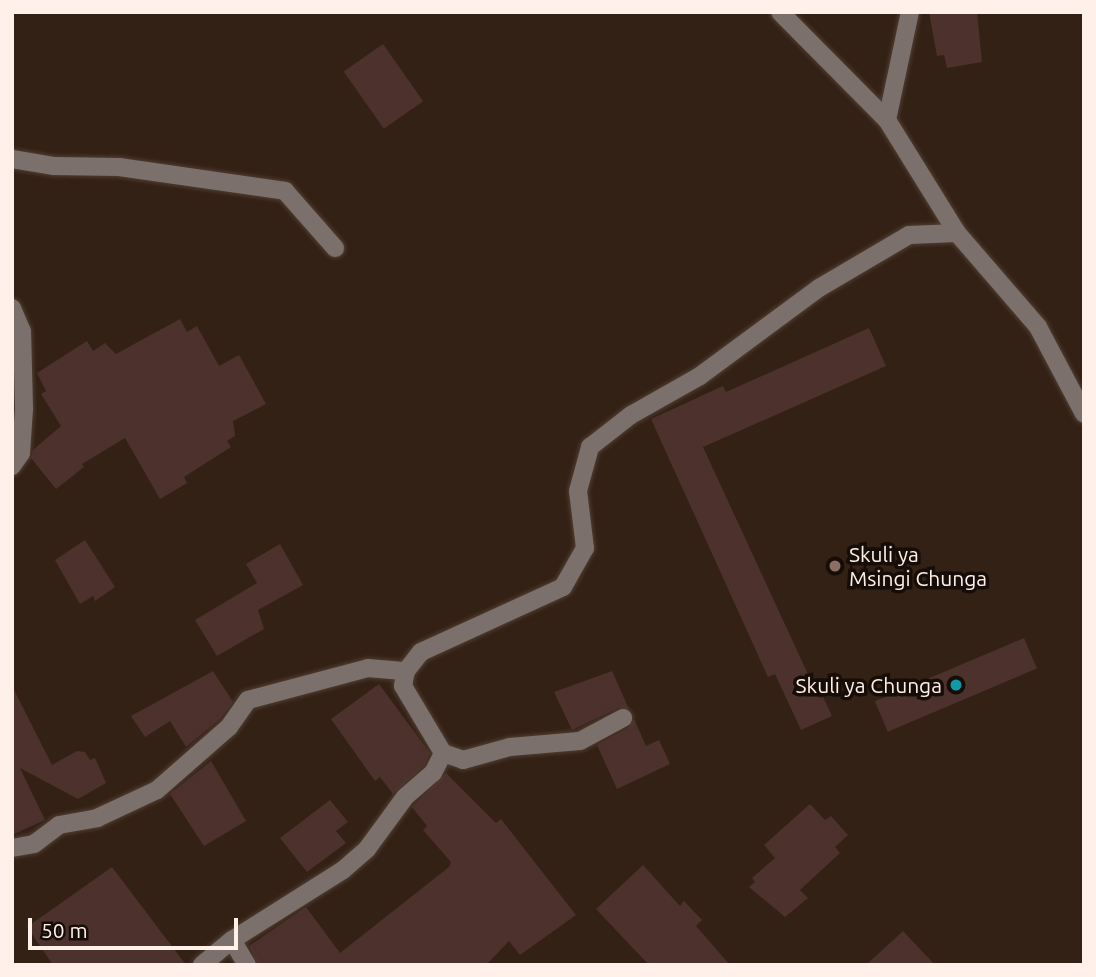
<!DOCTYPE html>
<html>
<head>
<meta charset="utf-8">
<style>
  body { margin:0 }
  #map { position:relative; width:1096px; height:977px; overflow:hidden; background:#342115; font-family:Ubuntu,sans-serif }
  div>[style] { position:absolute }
  .building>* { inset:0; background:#4d312c; transform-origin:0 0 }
  .roads { filter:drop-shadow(0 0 2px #503e33) drop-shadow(0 0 2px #503e33) }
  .minor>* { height:18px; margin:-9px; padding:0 9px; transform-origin:9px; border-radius:9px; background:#7c706c }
  .dots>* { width:19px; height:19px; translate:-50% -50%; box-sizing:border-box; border:4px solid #160d08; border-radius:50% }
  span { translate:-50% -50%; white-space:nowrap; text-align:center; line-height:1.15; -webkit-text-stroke:7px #160d08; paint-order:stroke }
  .poi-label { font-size:21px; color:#fff1e9 }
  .left { translate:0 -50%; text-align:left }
  .right { translate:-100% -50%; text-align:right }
  .frame { position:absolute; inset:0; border:14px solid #fff1e9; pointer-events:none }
  .scale { position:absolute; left:28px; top:918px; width:210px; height:32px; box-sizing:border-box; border:4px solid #fff1e9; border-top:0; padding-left:9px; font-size:21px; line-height:24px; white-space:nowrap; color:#fff1e9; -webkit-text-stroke:5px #160d08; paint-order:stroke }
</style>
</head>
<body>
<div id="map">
  <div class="building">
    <div style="clip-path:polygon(929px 12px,977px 12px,982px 62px,947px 68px,944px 55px,937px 56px)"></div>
    <div style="left:383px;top:44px;width:70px;height:48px;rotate:55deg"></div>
    <div style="clip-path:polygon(180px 319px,187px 332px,197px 326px,219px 366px,239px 355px,266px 404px,233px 421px,235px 436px,227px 441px,231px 447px,184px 477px,187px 483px,160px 499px,125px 438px,82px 464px,84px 467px,56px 489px,31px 458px,33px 450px,61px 426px,41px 394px,46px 391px,37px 373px,87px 341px,93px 351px,105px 343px,116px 354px)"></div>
    <div style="clip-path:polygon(869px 328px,886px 366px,703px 447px,819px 698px,823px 697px,832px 716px,801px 730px,775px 674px,768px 677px,651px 419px,723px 386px,726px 392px)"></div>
    <div style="clip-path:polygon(85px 540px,115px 587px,95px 601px,93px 596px,80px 604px,55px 560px)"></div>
    <div style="clip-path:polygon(280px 544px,303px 585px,258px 610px,264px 629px,217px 656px,195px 620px,257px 583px,246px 564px)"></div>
    <div style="left:1024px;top:638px;width:33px;height:162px;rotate:67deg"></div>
    <div style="clip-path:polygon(213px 671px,233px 702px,220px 719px,186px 747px,170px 721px,145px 737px,131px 716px)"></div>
    <div style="clip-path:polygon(612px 671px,629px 709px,618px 708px,572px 730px,554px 692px)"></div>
    <div style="clip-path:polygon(379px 684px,430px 753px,424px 766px,393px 794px,380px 777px,375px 781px,331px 719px)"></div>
    <div style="clip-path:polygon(12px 686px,52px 765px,77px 751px,85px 752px,90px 760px,95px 758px,106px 783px,78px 799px,20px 768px,45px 820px,12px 835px)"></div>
    <div style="clip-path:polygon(634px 719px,646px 746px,659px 740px,670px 764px,617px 789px,597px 745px,628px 728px)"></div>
    <div style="clip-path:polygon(211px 761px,246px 821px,204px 846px,170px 794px)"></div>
    <div style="clip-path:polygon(446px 773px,496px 823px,501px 819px,576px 915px,520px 955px,509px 941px,486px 965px,258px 965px,249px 946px,306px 907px,340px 953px,449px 867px,451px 862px,423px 830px,427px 826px,412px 807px)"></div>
    <div style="clip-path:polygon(330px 800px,348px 822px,336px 831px,346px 843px,307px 872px,280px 838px)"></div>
    <div style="clip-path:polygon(810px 804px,825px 820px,831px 816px,848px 835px,835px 847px,840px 853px,800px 890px,808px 898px,785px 917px,749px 887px,755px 882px,752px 878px,775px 858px,764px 845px)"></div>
    <div style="clip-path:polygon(643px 865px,680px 906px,684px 901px,702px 920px,696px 926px,730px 965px,649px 965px,596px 909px)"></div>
    <div style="clip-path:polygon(112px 867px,171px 945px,186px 965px,53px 965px,27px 927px)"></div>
    <div style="clip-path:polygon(903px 931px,935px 965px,866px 965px)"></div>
  </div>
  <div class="roads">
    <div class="minor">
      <div style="left:780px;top:12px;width:152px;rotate:45.3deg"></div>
      <div style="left:887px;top:120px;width:133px;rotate:58.2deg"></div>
      <div style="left:957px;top:233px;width:124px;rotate:49.2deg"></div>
      <div style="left:1038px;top:327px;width:98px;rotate:62.1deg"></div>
      <div style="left:887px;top:120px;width:110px;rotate:-78deg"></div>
      <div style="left:12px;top:159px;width:43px;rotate:9.5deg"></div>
      <div style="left:54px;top:166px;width:65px;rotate:0.9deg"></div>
      <div style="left:119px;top:167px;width:168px;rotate:8.2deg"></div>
      <div style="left:285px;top:191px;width:76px;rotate:48.7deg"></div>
      <div style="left:12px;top:308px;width:25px;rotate:67deg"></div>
      <div style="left:22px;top:331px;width:78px;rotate:88.5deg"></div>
      <div style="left:24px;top:409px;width:44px;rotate:93.9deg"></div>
      <div style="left:21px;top:453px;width:16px;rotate:125deg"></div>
      <div style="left:443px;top:753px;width:21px;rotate:19deg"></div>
      <div style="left:463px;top:760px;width:49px;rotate:-15.5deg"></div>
      <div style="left:510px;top:747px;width:70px;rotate:-4.9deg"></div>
      <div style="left:580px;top:741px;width:49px;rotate:-28.1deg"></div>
      <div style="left:12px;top:848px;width:22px;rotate:-10deg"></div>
      <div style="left:34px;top:844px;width:31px;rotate:-37deg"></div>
      <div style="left:59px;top:825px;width:39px;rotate:-10deg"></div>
      <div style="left:97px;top:818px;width:66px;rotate:-25deg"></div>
      <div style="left:157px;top:790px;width:96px;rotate:-41.2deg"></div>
      <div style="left:229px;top:727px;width:33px;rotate:-55deg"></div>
      <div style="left:248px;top:700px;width:124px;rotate:-14.9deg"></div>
      <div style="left:368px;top:668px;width:38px;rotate:5deg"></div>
      <div style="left:202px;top:965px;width:39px;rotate:-40deg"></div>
      <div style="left:247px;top:965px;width:29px;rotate:-121deg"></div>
      <div style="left:232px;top:940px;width:131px;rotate:-32.2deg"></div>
      <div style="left:343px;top:870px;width:32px;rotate:-41deg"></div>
      <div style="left:367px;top:849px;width:64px;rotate:-53.8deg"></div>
      <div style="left:405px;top:797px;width:37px;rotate:-41deg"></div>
      <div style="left:433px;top:773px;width:22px;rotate:-63deg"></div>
      <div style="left:443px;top:753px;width:78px;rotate:-120.8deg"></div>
      <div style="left:403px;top:686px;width:15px;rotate:-79deg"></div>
      <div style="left:406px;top:671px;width:24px;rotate:-52deg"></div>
      <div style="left:421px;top:652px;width:156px;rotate:-24.6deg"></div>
      <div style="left:563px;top:587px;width:45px;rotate:-60.6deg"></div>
      <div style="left:585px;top:548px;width:57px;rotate:-97deg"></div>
      <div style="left:578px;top:491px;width:46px;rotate:-74.7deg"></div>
      <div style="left:590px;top:447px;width:52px;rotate:-38deg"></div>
      <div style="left:631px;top:415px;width:79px;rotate:-29.5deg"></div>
      <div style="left:700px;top:376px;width:148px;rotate:-36.5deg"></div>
      <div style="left:819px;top:288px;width:104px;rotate:-30.5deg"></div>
      <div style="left:909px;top:235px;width:48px;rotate:-2.4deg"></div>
    </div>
  </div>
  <div class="dots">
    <div style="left:835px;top:566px;background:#8d6e63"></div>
    <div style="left:956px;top:685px;background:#0f9aa8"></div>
  </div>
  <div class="poi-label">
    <span class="left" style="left:849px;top:566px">Skuli ya<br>Msingi Chunga</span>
    <span class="right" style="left:942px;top:685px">Skuli ya Chunga</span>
  </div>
  <div class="frame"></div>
  <div class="scale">50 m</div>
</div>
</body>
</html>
